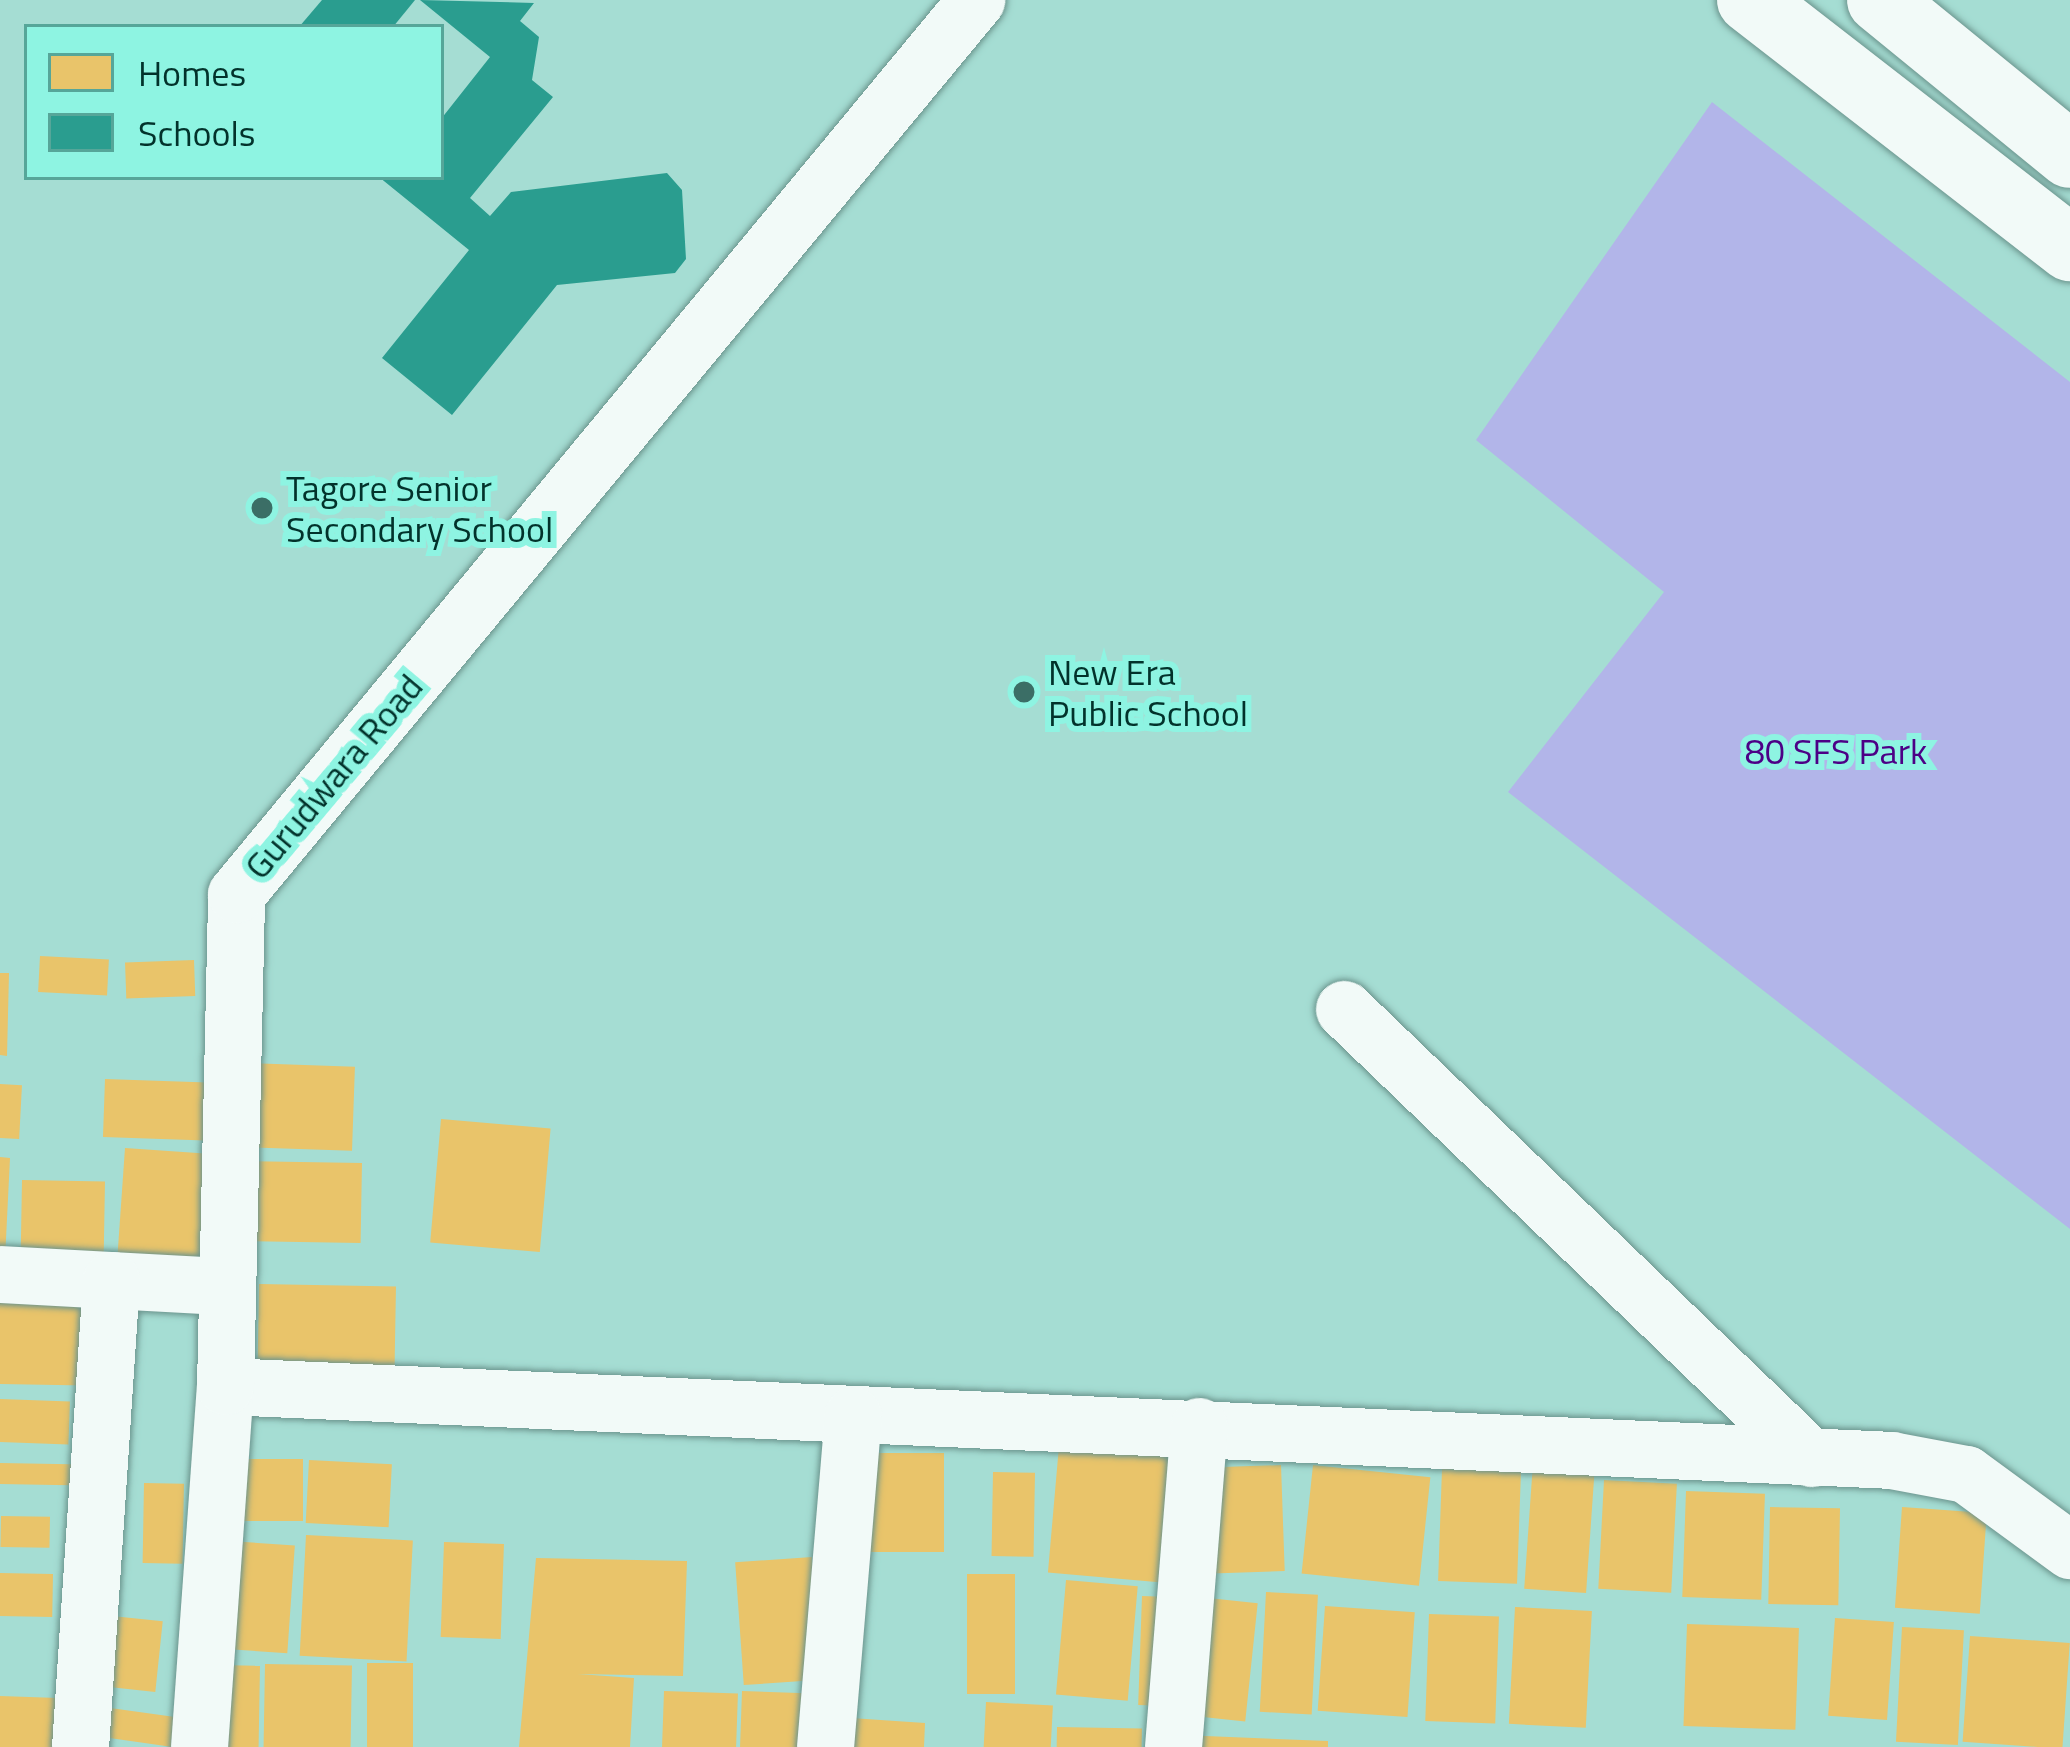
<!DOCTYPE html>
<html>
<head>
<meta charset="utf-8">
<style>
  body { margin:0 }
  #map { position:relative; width:2070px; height:1747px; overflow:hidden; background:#a5ddd3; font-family:"Titillium Web",sans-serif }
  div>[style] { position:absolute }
  .green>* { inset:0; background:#b2b5e9 }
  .homes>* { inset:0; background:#e9c46a; transform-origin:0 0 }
  .schools>* { inset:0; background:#2a9d8f }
  .roads { filter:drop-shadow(0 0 3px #6b948d) drop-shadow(0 0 3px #6b948d) }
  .street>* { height:57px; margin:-28.5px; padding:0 28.5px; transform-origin:28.5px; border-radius:28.5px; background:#f2faf8 }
  .secondary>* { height:66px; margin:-33px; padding:0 33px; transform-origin:33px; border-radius:33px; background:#f2faf8 }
  .dots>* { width:33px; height:33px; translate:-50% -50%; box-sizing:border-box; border:6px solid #8ef4e2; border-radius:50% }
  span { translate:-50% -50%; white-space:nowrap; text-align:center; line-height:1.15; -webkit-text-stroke:12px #8ef4e2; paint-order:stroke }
  .poi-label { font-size:36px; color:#02322b }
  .left { translate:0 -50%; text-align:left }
  .park-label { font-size:36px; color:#4c0086 }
  .street-label { font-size:36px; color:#02322b }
  .legend { position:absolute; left:24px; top:24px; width:420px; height:156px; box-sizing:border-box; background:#8ef4e2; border:3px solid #56a699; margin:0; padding:15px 21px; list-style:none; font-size:36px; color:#02322b }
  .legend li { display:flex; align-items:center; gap:24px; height:60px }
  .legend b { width:60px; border:3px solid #56a699 }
</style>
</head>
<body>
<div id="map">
  <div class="green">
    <div style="clip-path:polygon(1712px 102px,2070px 382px,2070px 1229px,1508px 792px,1664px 592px,1476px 440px)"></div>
  </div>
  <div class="homes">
    <div style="left:40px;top:956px;width:69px;height:36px;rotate:3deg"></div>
    <div style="left:194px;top:960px;width:36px;height:69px;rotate:88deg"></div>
    <div style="clip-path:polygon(0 973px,9px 973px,7px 1056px,0 1055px)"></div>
    <div style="left:244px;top:1063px;width:111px;height:84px;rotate:2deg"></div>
    <div style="left:105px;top:1079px;width:117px;height:58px;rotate:2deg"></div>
    <div style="left:0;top:1084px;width:22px;height:54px;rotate:3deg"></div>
    <div style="left:441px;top:1119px;width:110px;height:124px;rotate:5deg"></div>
    <div style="left:125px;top:1148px;width:98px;height:107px;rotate:4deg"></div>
    <div style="clip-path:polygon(0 1157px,10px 1158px,5px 1259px,0 1259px)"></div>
    <div style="left:241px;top:1161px;width:121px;height:80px;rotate:1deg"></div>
    <div style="left:22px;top:1180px;width:83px;height:77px;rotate:1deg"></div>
    <div style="left:259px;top:1284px;width:137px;height:88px;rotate:1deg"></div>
    <div style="left:0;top:1301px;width:87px;height:83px;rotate:1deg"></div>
    <div style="left:0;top:1399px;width:70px;height:43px;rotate:2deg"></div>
    <div style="left:1059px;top:1446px;width:120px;height:127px;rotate:5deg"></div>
    <div style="left:854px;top:1453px;width:90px;height:99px"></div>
    <div style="left:223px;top:1459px;width:80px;height:62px"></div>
    <div style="left:309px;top:1460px;width:83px;height:63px;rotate:3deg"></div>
    <div style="left:0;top:1463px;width:84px;height:21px;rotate:1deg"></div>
    <div style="left:1533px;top:1463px;width:62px;height:126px;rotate:4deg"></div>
    <div style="left:1281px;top:1465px;width:106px;height:80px;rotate:88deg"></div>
    <div style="left:1313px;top:1465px;width:118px;height:109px;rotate:6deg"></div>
    <div style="left:1442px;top:1469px;width:79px;height:112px;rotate:2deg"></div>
    <div style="left:993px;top:1472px;width:42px;height:84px;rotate:1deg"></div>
    <div style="left:1604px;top:1480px;width:73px;height:109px;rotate:3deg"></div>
    <div style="left:144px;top:1483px;width:40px;height:80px;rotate:1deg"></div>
    <div style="left:1686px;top:1491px;width:79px;height:106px;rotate:2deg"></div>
    <div style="left:1770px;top:1507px;width:70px;height:97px;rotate:1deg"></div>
    <div style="left:1902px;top:1507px;width:85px;height:101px;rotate:4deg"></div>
    <div style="left:1px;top:1516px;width:49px;height:31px;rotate:1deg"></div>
    <div style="left:306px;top:1535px;width:107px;height:121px;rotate:3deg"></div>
    <div style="left:230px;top:1541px;width:65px;height:108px;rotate:4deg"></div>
    <div style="left:444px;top:1542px;width:60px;height:95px;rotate:2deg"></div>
    <div style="left:812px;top:1557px;width:123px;height:77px;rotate:86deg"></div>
    <div style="clip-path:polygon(536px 1558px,687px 1561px,683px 1676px,578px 1674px,634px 1678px,630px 1747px,519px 1747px)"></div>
    <div style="left:0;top:1573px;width:53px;height:43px;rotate:1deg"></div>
    <div style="left:967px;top:1574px;width:48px;height:120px"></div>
    <div style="left:1066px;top:1580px;width:72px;height:115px;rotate:5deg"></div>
    <div style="left:1266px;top:1592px;width:52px;height:120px;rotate:3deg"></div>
    <div style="left:1142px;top:1596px;width:27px;height:109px;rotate:2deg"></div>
    <div style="left:1199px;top:1597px;width:59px;height:119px;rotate:6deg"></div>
    <div style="left:1325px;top:1606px;width:90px;height:105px;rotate:4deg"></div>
    <div style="left:1515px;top:1607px;width:77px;height:117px;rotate:3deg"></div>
    <div style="left:1429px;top:1614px;width:70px;height:107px;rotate:2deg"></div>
    <div style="left:112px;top:1616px;width:51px;height:71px;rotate:6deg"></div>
    <div style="left:1835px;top:1618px;width:59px;height:98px;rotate:4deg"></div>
    <div style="left:1687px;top:1624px;width:112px;height:102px;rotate:2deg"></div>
    <div style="left:1902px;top:1627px;width:62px;height:115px;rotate:3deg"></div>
    <div style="left:1970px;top:1636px;width:100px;height:106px;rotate:4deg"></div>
    <div style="left:367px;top:1663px;width:46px;height:84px"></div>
    <div style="left:265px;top:1664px;width:87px;height:83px;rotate:1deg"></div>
    <div style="left:218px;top:1665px;width:42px;height:82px;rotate:1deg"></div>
    <div style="left:664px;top:1691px;width:74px;height:56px;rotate:2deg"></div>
    <div style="left:742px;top:1691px;width:79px;height:56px;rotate:2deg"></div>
    <div style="left:0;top:1696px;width:65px;height:51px;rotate:2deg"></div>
    <div style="left:986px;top:1702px;width:67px;height:45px;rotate:3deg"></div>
    <div style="left:175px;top:1717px;width:30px;height:69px;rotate:98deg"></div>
    <div style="clip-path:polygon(851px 1718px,925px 1723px,924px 1747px,849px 1747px)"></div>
    <div style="left:1057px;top:1727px;width:85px;height:20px;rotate:1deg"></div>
    <div style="clip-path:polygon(1181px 1735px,1328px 1741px,1328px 1747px,1180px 1747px)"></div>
  </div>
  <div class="schools">
    <div style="clip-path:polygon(322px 0,415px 0,393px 27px,299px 27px)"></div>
    <div style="clip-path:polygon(420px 0,534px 3px,520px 21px,539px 37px,532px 80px,553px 97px,470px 198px,490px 216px,511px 192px,667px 173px,682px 190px,686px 259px,675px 273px,557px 285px,452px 415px,382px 358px,469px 250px,379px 177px,441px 177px,441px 119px,490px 57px)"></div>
  </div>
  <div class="roads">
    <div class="street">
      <div style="left:1344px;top:1009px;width:648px;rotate:43.87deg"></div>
      <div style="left:0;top:1274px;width:221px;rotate:3.1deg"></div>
      <div style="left:225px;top:1386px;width:1668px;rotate:2.54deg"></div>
      <div style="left:1891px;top:1460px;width:76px;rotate:10.6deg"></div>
      <div style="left:1966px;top:1474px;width:129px;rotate:36.2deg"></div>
      <div style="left:80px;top:1747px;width:468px;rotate:-86.2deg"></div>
      <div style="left:199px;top:1747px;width:362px;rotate:-85.9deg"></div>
      <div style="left:225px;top:1386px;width:492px;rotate:-88.7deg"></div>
      <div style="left:236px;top:894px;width:1161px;rotate:-50.38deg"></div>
      <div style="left:825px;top:1747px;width:333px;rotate:-85.2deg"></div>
      <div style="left:1173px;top:1747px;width:322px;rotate:-85.4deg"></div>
    </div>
    <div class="secondary">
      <div style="left:1750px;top:0;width:405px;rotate:37.8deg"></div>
      <div style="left:1880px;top:0;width:245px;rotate:39.2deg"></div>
    </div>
  </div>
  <div class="dots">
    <div style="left:262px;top:508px;background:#3b6e66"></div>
    <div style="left:1024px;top:692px;background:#3b6e66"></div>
  </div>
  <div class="poi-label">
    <span class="left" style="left:286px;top:508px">Tagore Senior<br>Secondary School</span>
    <span class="left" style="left:1048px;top:692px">New Era<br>Public School</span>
  </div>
  <div class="park-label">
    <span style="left:1836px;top:751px">80 SFS Park</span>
  </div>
  <div class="street-label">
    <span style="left:333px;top:776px;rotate:-50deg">Gurudwara Road</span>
  </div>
  <ul class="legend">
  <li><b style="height:33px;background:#e9c46a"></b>Homes</li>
  <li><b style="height:33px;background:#2a9d8f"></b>Schools</li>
  </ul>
</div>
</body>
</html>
